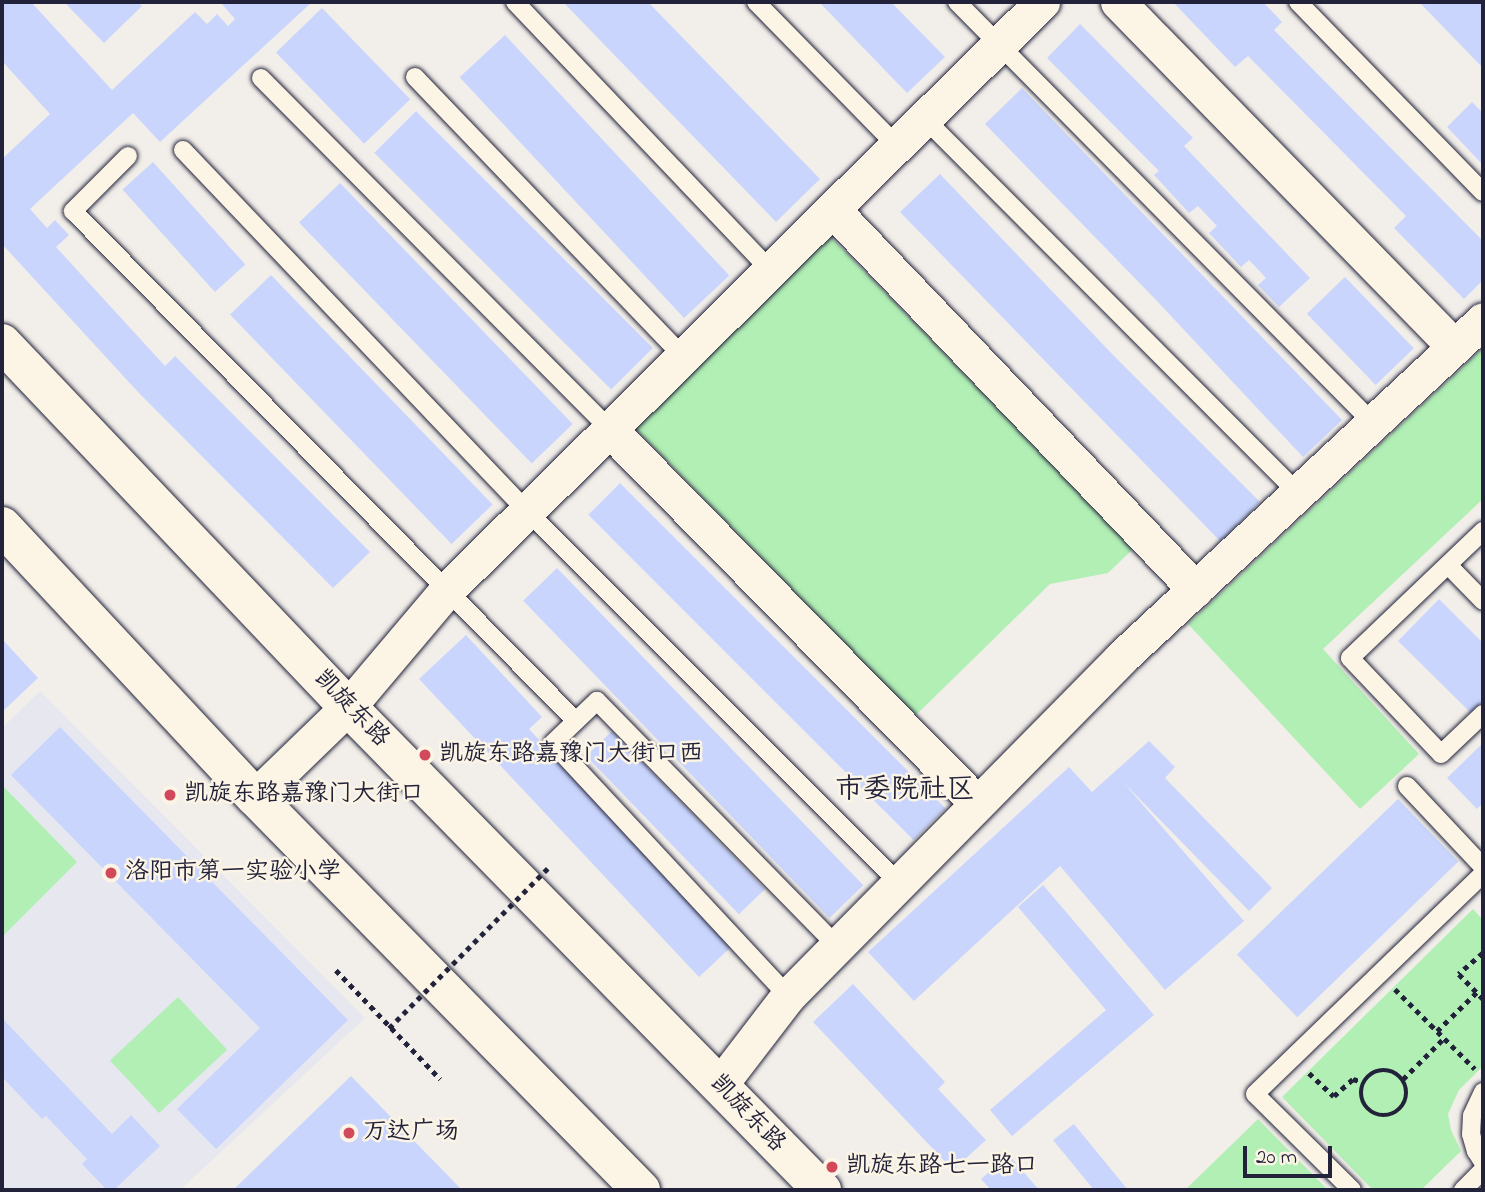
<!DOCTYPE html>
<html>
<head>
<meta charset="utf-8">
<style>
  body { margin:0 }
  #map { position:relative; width:1485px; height:1192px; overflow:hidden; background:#f2efea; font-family:"Indie Flower","LXGW WenKai TC",sans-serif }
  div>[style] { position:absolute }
  .built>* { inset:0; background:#e6e7ef }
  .green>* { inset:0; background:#b1efb5; transform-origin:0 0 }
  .building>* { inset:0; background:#c9d5fc; transform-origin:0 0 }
  .path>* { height:4.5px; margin-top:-2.25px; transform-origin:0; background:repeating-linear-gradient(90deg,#22223b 0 5px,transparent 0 10px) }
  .path>.ring { margin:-2.25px; padding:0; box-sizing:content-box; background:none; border:4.5px solid #22223b; border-radius:50% }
  .roads { filter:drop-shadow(0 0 2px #22223b) drop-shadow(0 0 2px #22223b) }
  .service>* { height:18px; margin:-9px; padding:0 9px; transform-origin:9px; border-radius:9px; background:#fcf5e5 }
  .minor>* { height:35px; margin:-17.5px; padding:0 17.5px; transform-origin:17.5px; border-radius:17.5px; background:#fcf5e5 }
  .primary>* { height:38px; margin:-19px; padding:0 19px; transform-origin:19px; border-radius:19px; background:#fcf5e5 }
  .path-bridge>* { height:4.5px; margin-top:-2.25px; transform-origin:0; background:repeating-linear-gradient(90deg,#22223b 0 5px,transparent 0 10px) }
  .dots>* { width:19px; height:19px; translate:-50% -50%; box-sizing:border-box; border:4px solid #fcf5e5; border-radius:50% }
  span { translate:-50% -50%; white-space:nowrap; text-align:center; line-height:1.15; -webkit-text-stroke:5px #fcf5e5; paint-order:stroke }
  .street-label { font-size:24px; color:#22223b }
  .poi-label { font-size:24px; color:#22223b }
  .left { translate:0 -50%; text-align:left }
  .quarter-label { font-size:28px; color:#22223b }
  .frame { position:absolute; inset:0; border:4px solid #22223b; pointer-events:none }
  .scale { position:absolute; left:1243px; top:1146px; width:89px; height:32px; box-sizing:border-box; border:4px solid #22223b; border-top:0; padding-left:9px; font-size:21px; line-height:24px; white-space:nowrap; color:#22223b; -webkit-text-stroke:5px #fcf5e5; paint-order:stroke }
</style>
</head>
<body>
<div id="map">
  <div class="built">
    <div style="clip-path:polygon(40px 691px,365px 1018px,180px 1190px,2px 1190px,2px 728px)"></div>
  </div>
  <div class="green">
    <div style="clip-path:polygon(829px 235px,1134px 548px,1108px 573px,1050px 584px,915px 716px,634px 427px)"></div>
    <div style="clip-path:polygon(1483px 348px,1483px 499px,1323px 649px,1419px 754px,1360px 809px,1188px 624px)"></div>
    <div style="clip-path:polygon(2px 785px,77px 862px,2px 937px)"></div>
    <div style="clip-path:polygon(1473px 909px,1483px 920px,1483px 1066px,1459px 1090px,1448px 1114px,1451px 1130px,1461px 1151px,1421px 1190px,1373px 1190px,1282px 1097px)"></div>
    <div style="left:178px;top:997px;width:72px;height:93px;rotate:47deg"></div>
    <div style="clip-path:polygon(1258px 1119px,1328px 1190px,1185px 1190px)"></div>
  </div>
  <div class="building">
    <div style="clip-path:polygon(2px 2px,31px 2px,112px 90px,195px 12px,207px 24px,217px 14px,228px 26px,235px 19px,220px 2px,312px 2px,160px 142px,133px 113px,30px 209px,47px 228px,55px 220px,69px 235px,56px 247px,165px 366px,175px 356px,370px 552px,333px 588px,138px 392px,2px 244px,2px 159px,50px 114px,2px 61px)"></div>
    <div style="clip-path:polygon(64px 2px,137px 2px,142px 6px,104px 43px)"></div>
    <div style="clip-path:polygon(563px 2px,648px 2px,820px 179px,776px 222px)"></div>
    <div style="clip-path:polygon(819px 2px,891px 2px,945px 57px,907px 93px)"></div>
    <div style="clip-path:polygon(1173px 2px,1263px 2px,1282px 22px,1274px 30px,1483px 241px,1483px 280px,1464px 299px,1394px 228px,1406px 216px,1248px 56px,1235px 67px)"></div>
    <div style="clip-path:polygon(1419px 2px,1483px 2px,1483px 68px)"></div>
    <div style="left:322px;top:8px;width:127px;height:64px;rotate:46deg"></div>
    <div style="clip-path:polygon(1080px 24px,1193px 138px,1184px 146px,1310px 278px,1279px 307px,1258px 285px,1266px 278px,1249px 260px,1241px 267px,1209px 233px,1217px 226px,1198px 206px,1189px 213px,1154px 175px,1159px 171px,1047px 58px)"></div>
    <div style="left:505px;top:35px;width:329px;height:62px;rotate:47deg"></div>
    <div style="clip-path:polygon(1022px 88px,1342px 420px,1303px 457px,1157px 301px,985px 124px)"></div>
    <div style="clip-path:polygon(1472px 102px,1483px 113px,1483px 165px,1447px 127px)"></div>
    <div style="left:416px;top:111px;width:335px;height:59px;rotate:45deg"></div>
    <div style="left:153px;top:162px;width:138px;height:41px;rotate:48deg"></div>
    <div style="clip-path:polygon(940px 174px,1115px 357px,1260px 502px,1221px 542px,900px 212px)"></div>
    <div style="left:340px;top:183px;width:335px;height:57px;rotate:46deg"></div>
    <div style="left:271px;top:275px;width:319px;height:57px;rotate:46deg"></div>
    <div style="left:1345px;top:277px;width:99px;height:53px;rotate:46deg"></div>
    <div style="left:620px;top:483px;width:460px;height:45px;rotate:45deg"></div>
    <div style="left:557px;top:568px;width:441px;height:47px;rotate:46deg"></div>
    <div style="clip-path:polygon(1439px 599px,1483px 643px,1483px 701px,1471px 713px,1398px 641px)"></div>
    <div style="clip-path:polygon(466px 635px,542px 717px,529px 729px,731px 947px,699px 977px,419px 679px)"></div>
    <div style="clip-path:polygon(2px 639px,38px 678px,2px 712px)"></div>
    <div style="clip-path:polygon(60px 727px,348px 1020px,216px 1149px,177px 1109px,260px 1028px,11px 775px)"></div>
    <div style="left:612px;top:731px;width:220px;height:36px;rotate:46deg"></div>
    <div style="clip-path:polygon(1149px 741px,1175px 767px,1165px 778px,1272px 888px,1249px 911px,1123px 782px,1244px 921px,1165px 990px,1060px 866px,914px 1001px,868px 952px,1069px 767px,1092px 792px)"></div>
    <div style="clip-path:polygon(1483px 743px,1483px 803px,1477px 809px,1447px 778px)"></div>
    <div style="left:1398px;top:799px;width:87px;height:224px;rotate:46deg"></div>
    <div style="clip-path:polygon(1043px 885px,1154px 1015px,1012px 1136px,990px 1110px,1106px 1010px,1018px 907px)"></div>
    <div style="clip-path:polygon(853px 984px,945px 1082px,938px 1089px,986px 1140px,953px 1170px,813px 1022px)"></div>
    <div style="clip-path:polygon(2px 1018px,112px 1134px,131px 1115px,160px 1146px,114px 1190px,107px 1190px,82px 1164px,87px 1159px,46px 1116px,42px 1119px,2px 1077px)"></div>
    <div style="clip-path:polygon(351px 1076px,462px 1190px,233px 1190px)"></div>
    <div style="clip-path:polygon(1074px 1124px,1128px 1190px,1094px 1190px,1053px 1140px)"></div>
    <div style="clip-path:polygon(1009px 1155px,1039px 1190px,991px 1190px,981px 1179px)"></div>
  </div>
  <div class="path">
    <div style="left:1483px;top:953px;width:32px;rotate:139deg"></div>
    <div style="left:1459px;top:974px;width:35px;rotate:46deg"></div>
    <div style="left:336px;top:970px;width:151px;rotate:46.3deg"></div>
    <div style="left:1395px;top:989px;width:113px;rotate:45deg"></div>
    <div style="left:1437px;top:1031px;width:56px;rotate:-44.3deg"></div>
    <div class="ring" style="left:1361px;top:1070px;width:41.5px;height:41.5px"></div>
    <div style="left:1309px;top:1073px;width:34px;rotate:43deg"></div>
    <div style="left:1334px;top:1096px;width:25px;rotate:-42deg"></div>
    <div style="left:1353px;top:1079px;width:10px;rotate:17deg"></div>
    <div style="left:1403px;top:1079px;width:58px;rotate:-45deg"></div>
  </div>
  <div class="roads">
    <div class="service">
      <div style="left:515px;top:2px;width:370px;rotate:46.4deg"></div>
      <div style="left:756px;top:2px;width:200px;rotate:45.6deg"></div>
      <div style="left:957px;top:2px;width:592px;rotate:45.34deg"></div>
      <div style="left:1298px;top:2px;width:265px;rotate:45.8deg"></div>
      <div style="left:415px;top:77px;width:387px;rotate:46.2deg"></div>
      <div style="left:261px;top:78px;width:494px;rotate:45.2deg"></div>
      <div style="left:924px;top:118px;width:530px;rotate:45.08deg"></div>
      <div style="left:183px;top:150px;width:499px;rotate:46.4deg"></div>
      <div style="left:527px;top:511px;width:526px;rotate:45deg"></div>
      <div style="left:128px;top:156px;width:78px;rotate:135deg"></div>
      <div style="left:73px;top:211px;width:716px;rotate:45.4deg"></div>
      <div style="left:1483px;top:531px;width:184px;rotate:136.3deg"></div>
      <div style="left:1350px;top:658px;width:132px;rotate:46.5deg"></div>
      <div style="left:1441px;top:754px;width:58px;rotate:-43.6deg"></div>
      <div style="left:1448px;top:565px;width:50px;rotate:45.8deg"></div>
      <div style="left:1407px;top:786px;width:111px;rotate:46.8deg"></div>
      <div style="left:788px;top:996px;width:345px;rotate:-132.9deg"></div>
      <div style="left:553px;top:743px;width:61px;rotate:-43.7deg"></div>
      <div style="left:597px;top:701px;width:343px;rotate:45.6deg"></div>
      <div style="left:1483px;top:1092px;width:26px;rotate:115deg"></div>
      <div style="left:1472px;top:1116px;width:18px;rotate:93deg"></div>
      <div style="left:1471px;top:1134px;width:18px;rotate:74deg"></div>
      <div style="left:1476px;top:1151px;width:13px;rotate:58deg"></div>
      <div style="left:1352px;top:1190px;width:136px;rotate:-135.3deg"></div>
      <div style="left:1255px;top:1094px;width:317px;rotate:-44deg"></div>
      <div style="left:1463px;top:1190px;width:28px;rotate:-45deg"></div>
    </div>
    <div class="minor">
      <div style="left:1118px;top:2px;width:482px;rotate:45.7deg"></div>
      <div style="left:832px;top:209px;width:526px;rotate:46.31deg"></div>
      <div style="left:609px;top:429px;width:525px;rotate:45.46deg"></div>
      <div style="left:255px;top:797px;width:129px;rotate:-44.1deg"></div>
      <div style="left:348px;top:707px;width:153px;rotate:-49.8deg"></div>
      <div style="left:447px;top:590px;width:837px;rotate:-44.66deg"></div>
      <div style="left:719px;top:1086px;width:113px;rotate:-52.5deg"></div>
      <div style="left:788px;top:996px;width:474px;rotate:-45.4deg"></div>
      <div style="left:1121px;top:658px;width:495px;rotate:-43deg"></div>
    </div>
    <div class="primary">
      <div style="left:2px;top:343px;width:502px;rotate:46.45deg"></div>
      <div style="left:348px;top:707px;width:677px;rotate:45.54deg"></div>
      <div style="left:2px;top:526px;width:371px;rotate:47deg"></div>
      <div style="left:255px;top:797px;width:551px;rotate:45.51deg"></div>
    </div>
  </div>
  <div class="path-bridge">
    <div style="left:389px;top:1028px;width:230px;rotate:-45.2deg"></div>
  </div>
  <div class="dots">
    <div style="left:425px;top:755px;background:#d1495b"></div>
    <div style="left:170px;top:795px;background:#d1495b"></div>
    <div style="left:111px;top:873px;background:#d1495b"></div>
    <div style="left:349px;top:1133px;background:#d1495b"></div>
    <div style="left:832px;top:1167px;background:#d1495b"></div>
  </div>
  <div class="street-label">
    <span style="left:351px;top:709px;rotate:46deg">凯旋东路</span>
    <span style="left:747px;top:1114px;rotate:46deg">凯旋东路</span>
  </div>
  <div class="poi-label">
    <span class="left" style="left:439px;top:755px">凯旋东路嘉豫门大街口西</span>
    <span class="left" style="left:184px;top:795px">凯旋东路嘉豫门大街口</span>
    <span class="left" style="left:125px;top:873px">洛阳市第一实验小学</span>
    <span class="left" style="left:363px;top:1133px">万达广场</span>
    <span class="left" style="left:846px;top:1167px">凯旋东路七一路口</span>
  </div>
  <div class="quarter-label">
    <span style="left:905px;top:791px">市委院社区</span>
  </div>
  <div class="frame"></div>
  <div class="scale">20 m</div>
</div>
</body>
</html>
